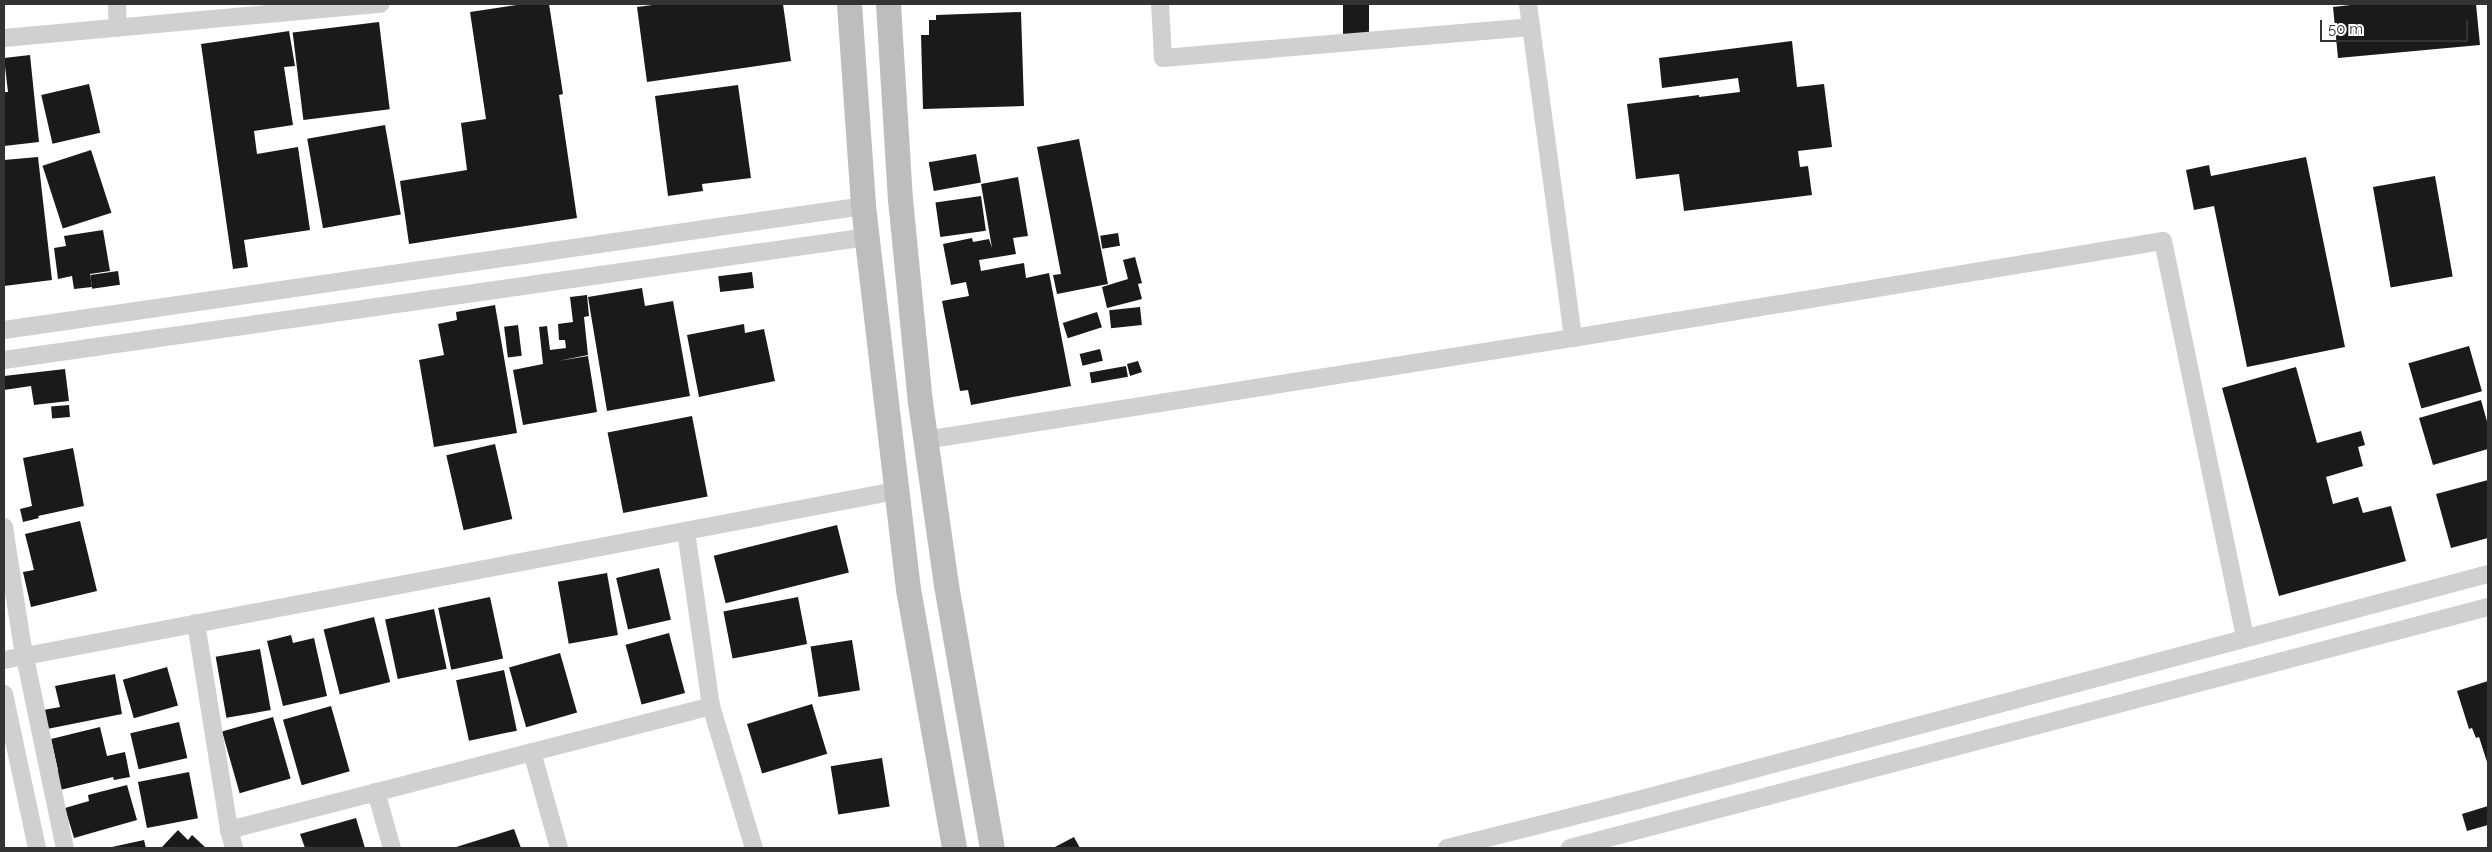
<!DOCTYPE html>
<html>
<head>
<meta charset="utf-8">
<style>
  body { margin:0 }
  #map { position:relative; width:2492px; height:852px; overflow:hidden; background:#fff; font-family:Raleway,sans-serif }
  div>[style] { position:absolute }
  .building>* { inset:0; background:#1a1a1a; transform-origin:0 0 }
  .street>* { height:18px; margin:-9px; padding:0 9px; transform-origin:9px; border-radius:9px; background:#d0d0d0 }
  .secondary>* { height:25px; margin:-12.5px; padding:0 12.5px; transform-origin:12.5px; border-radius:12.5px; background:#bdbdbd }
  span { translate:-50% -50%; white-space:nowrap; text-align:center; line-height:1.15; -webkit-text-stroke:5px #fff; paint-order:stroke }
  .frame { position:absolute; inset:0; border:5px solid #333; pointer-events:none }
  .scale { position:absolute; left:2320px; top:20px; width:148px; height:22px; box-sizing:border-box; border:2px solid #333; border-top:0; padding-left:6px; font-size:15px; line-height:18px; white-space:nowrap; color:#333; -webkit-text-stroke:4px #fff; paint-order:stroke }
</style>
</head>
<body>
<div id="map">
  <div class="building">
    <div style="clip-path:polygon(524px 4px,549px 4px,563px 94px,559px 95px,577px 218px,409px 244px,400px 181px,467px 170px,461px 123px,486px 119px,470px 12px)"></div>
    <div style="clip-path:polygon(660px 4px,783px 4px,791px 61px,647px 82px,637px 7px)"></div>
    <div style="left:1343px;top:4px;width:26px;height:35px"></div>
    <div style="clip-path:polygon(2359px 4px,2476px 4px,2480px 45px,2338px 58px,2333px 7px)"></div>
    <div style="clip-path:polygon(1021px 12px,1024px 106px,923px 109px,921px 35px,929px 35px,929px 20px,936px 20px,936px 15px)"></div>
    <div style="left:379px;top:22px;width:88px;height:87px;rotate:83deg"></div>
    <div style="clip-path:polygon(289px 31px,295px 66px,284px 67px,293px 125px,254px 131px,257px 154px,298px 147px,310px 230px,244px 240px,248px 267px,233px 269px,201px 44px)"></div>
    <div style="clip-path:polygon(1792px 41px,1797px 87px,1824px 84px,1832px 147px,1798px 151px,1800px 167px,1808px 166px,1812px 195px,1684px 211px,1679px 174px,1636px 179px,1627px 104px,1699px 95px,1699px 97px,1740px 92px,1738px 78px,1662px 88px,1659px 58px)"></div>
    <div style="clip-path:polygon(30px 55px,39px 142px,4px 146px,4px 92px,8px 92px,4px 58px)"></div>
    <div style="left:89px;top:84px;width:50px;height:49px;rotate:77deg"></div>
    <div style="clip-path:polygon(738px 85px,751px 178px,702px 184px,703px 191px,668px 196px,655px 96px)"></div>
    <div style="left:385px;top:125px;width:91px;height:79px;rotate:80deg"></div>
    <div style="clip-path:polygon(1079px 139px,1108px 284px,1057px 294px,1053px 275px,1061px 274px,1037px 147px)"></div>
    <div style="left:91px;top:150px;width:66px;height:51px;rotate:72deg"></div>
    <div style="left:976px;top:154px;width:29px;height:48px;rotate:80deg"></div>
    <div style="clip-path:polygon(38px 157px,52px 280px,4px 286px,4px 160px)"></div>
    <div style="clip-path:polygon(2306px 157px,2345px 347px,2247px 367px,2214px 206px,2194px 210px,2186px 170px,2209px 165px,2211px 176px)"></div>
    <div style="left:2435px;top:176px;width:102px;height:63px;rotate:80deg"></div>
    <div style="clip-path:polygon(1018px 177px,1028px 236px,1013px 238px,1016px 254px,979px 260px,981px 271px,1024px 263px,1026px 278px,1049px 273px,1071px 386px,971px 405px,968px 390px,960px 391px,942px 301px,969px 296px,966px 282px,951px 285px,943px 244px,972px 238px,973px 242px,989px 239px,992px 248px,981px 184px)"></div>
    <div style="left:981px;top:196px;width:35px;height:46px;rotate:82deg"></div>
    <div style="clip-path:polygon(103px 230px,110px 271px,90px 274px,92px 287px,74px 289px,72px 276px,58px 279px,54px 248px,66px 246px,64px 236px)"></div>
    <div style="left:1118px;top:233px;width:13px;height:18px;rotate:81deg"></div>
    <div style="clip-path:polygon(1135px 257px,1142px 283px,1138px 284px,1142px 299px,1107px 308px,1102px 287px,1128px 279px,1123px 260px)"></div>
    <div style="left:118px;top:271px;width:14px;height:28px;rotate:82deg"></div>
    <div style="left:752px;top:272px;width:16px;height:34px;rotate:83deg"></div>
    <div style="clip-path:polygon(642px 288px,645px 306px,673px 301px,690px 396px,607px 411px,588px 297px)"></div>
    <div style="clip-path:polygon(587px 295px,589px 316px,584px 317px,588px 355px,558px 361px,588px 356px,597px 412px,523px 425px,513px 370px,543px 364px,539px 327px,547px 326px,550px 350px,566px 348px,565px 340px,559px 340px,558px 324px,573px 322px,570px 297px)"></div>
    <div style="clip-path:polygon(495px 305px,517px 433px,434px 447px,419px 360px,444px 355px,438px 324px,457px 320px,456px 312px)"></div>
    <div style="left:1140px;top:307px;width:18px;height:31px;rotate:84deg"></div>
    <div style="left:1097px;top:312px;width:16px;height:36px;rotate:72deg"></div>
    <div style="clip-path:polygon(744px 324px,745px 333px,764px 329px,775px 381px,699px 397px,687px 335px)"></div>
    <div style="left:518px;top:325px;width:31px;height:14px;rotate:83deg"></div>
    <div style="left:2469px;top:346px;width:47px;height:63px;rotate:74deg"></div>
    <div style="left:1100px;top:349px;width:12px;height:21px;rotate:76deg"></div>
    <div style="clip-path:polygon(1138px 361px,1142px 372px,1130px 376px,1127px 364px)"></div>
    <div style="left:1126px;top:366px;width:11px;height:37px;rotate:80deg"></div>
    <div style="clip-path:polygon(2296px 367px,2317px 443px,2361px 431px,2365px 445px,2358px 447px,2363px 466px,2326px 477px,2333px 504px,2358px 497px,2363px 513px,2391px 506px,2406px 561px,2279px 596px,2222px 388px)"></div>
    <div style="clip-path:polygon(65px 369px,69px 401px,34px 405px,31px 386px,4px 390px,4px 376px)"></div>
    <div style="clip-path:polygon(2481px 400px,2488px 425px,2488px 449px,2433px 465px,2419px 418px)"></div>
    <div style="left:69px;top:405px;width:12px;height:18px;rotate:85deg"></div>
    <div style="left:692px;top:416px;width:82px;height:86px;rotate:79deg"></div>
    <div style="left:495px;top:444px;width:77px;height:50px;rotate:77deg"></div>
    <div style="clip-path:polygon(73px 448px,84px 506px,38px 516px,39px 518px,23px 522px,20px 509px,32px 506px,23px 458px)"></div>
    <div style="clip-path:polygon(2488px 480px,2488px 538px,2451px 548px,2436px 494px)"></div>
    <div style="clip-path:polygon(80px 521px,97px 591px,31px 607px,23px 572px,34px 570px,25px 534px)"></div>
    <div style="left:837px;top:525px;width:49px;height:127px;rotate:76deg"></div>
    <div style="left:659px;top:568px;width:53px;height:44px;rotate:77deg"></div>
    <div style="left:607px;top:573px;width:63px;height:50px;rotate:80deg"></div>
    <div style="left:490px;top:597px;width:63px;height:53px;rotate:78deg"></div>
    <div style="left:798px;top:597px;width:48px;height:76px;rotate:79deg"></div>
    <div style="left:434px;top:609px;width:61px;height:50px;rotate:78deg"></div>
    <div style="left:374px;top:617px;width:67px;height:52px;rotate:76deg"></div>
    <div style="left:669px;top:633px;width:62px;height:45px;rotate:75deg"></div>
    <div style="clip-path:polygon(291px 635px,293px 643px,314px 638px,327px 696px,283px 706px,267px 641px)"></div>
    <div style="left:852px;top:640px;width:51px;height:42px;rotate:81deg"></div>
    <div style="left:260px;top:649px;width:62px;height:45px;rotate:80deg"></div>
    <div style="left:560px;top:653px;width:62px;height:53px;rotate:74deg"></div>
    <div style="left:167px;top:667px;width:40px;height:46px;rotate:74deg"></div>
    <div style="left:504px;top:670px;width:62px;height:49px;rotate:78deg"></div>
    <div style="clip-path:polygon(115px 674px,122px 714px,42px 730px,38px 711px,60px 707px,55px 686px)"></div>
    <div style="clip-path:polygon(2488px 681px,2488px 765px,2479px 737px,2476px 738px,2472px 728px,2469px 729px,2457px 691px)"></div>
    <div style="left:812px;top:704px;width:52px;height:68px;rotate:73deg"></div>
    <div style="left:331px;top:706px;width:68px;height:50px;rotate:74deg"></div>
    <div style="left:273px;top:717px;width:64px;height:53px;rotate:74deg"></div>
    <div style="left:179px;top:722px;width:37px;height:50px;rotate:77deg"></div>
    <div style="clip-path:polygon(100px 727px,107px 756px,125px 752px,130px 777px,114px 780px,113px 777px,60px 790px,55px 771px,58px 770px,51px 739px)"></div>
    <div style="left:882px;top:758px;width:49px;height:52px;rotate:81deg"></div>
    <div style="left:189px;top:772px;width:47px;height:52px;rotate:79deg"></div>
    <div style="clip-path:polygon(127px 785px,137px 820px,74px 838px,65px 808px,89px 801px,88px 795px)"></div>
    <div style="clip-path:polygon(2488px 806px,2488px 825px,2467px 831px,2462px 814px)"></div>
    <div style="clip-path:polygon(356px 818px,365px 848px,305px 848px,300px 834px)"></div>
    <div style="clip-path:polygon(514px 829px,521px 848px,453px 848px)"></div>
    <div style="clip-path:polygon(178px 830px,188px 840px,192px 835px,206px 848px,161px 848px)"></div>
    <div style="clip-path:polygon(1074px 837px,1080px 848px,1053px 848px)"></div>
    <div style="clip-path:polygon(144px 840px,146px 848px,112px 848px,112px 847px)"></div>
  </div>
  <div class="street">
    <div style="left:117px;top:4px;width:24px;rotate:88deg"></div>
    <div style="left:1160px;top:4px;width:54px;rotate:86.8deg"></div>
    <div style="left:1163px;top:58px;width:369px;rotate:-4.8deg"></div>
    <div style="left:1528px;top:4px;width:337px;rotate:82.3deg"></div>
    <div style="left:4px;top:38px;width:378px;rotate:-5.2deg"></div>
    <div style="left:4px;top:330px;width:868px;rotate:-8.21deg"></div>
    <div style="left:4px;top:360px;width:872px;rotate:-8.11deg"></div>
    <div style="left:925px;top:440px;width:656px;rotate:-8.95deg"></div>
    <div style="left:1573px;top:338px;width:598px;rotate:-9.34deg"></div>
    <div style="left:2163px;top:241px;width:405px;rotate:78.3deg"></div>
    <div style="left:4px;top:527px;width:117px;rotate:81.2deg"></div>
    <div style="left:22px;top:643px;width:209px;rotate:78.2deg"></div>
    <div style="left:686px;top:531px;width:177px;rotate:81.9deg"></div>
    <div style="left:711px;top:706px;width:148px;rotate:73.2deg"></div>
    <div style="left:196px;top:623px;width:210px;rotate:80.9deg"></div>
    <div style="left:229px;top:830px;width:19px;rotate:74deg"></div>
    <div style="left:4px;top:660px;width:908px;rotate:-10.73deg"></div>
    <div style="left:4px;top:694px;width:157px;rotate:77.9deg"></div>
    <div style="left:532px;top:752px;width:100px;rotate:74.3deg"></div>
    <div style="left:376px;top:792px;width:58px;rotate:74.1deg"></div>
    <div style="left:229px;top:830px;width:498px;rotate:-14.4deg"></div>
    <div style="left:1447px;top:848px;width:197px;rotate:-14.1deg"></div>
    <div style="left:1638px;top:800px;width:880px;rotate:-14.89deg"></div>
    <div style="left:1570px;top:848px;width:949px;rotate:-14.71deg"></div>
  </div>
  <div class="secondary">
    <div style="left:849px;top:4px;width:202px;rotate:86deg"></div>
    <div style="left:863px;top:206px;width:386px;rotate:83.3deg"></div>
    <div style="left:908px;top:589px;width:263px;rotate:79.9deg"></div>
    <div style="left:888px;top:4px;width:195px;rotate:86.5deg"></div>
    <div style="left:900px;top:199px;width:204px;rotate:84.4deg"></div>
    <div style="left:920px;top:402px;width:185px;rotate:81.9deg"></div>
    <div style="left:946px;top:585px;width:267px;rotate:80.1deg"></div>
  </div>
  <div class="frame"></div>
  <div class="scale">50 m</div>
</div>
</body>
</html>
